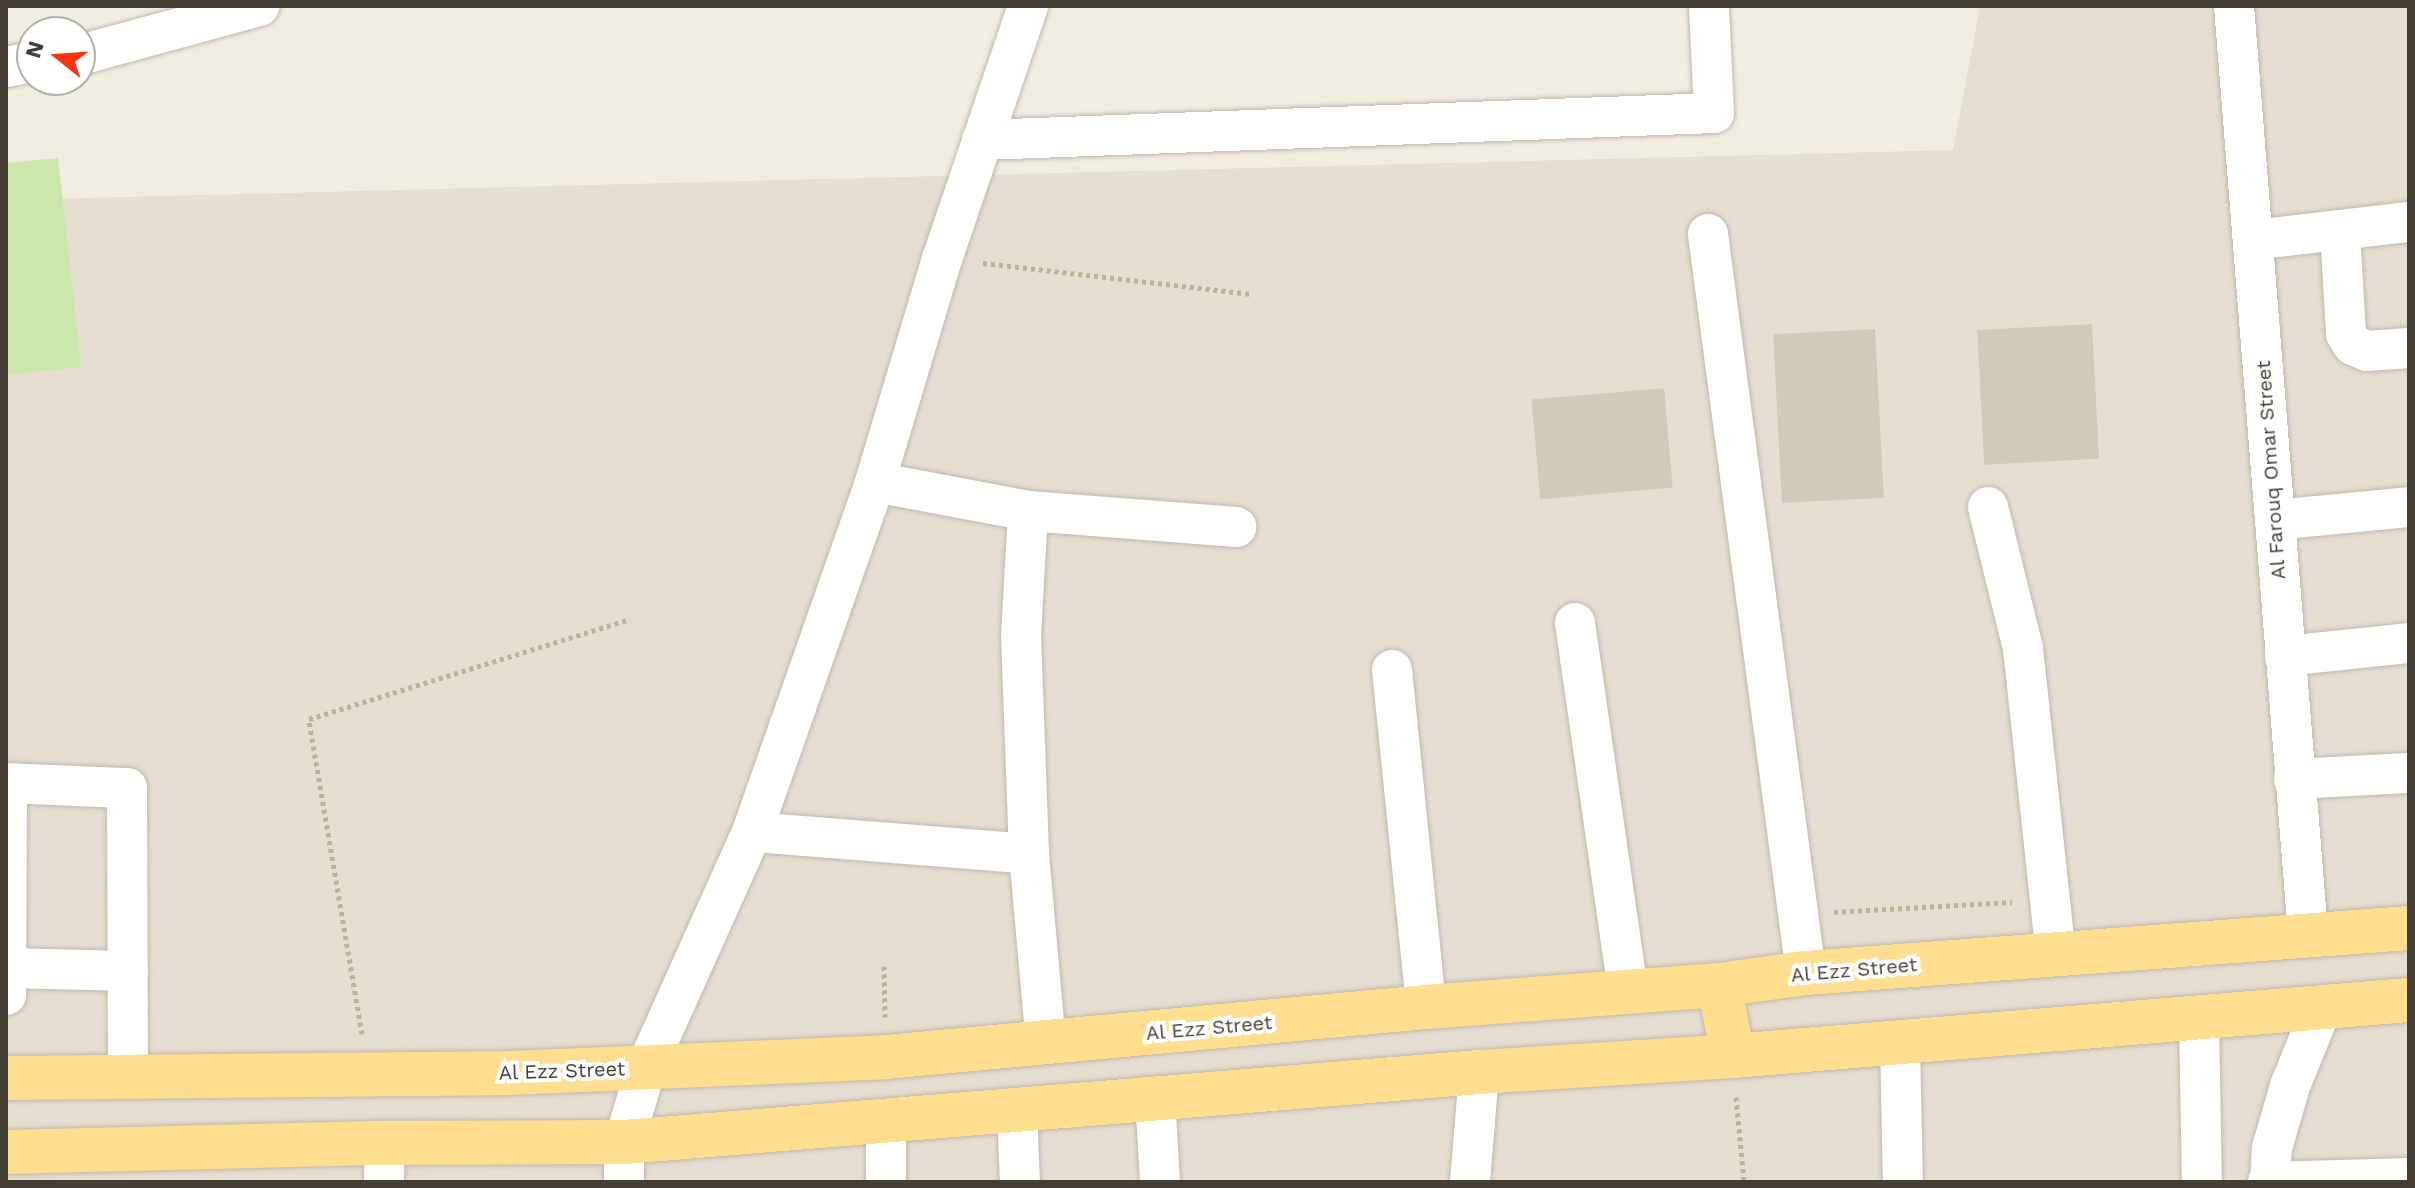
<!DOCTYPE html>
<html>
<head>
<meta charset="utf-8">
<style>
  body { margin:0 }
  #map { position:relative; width:2415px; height:1188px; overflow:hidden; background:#f2ede3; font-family:"Work Sans",sans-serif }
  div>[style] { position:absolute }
  .residential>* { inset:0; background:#e6dfd1 }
  .green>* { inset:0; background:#cce7ab }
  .building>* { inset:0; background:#d3c9b9; transform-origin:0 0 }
  .path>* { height:5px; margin-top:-2.5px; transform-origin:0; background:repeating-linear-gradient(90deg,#bfb197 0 4px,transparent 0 8px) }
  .roads { filter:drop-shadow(0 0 2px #c0b8a9) drop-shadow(0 0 2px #c0b8a9) }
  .minor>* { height:40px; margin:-20px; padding:0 20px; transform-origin:20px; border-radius:20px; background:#fff }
  .major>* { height:44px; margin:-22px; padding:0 22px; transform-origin:22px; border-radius:22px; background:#ffdf8f }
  span { translate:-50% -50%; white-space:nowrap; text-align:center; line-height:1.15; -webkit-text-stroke:8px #fff; paint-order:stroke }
  .street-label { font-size:20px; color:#443d33 }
  .frame { position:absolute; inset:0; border:8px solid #443d33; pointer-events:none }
  .north { position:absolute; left:16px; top:16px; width:80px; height:80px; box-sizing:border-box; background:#fff; border:2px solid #b4b1ad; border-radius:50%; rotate:287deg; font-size:22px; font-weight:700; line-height:32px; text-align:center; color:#443d33 }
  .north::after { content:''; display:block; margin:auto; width:28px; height:36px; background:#fc3210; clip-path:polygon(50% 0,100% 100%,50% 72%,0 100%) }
</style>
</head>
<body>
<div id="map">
  <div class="residential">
    <div style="clip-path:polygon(1980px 6px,2409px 6px,2409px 1182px,6px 1182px,6px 200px,1953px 150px)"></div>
  </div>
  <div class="green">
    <div style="clip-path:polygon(58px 158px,81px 367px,6px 375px,6px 163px)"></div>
  </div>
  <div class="building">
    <div style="left:2092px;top:324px;width:135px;height:115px;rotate:87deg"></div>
    <div style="left:1875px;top:329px;width:169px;height:102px;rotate:87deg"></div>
    <div style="left:1664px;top:388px;width:100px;height:133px;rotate:85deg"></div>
  </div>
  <div class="path">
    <div style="left:983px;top:263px;width:268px;rotate:6.6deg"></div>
    <div style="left:1834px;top:912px;width:178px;rotate:-3.2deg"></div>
    <div style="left:884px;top:966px;width:51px;rotate:88.9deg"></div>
    <div style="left:362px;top:1034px;width:319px;rotate:-99.6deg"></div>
    <div style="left:309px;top:719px;width:336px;rotate:-17.3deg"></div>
    <div style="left:1736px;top:1097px;width:85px;rotate:84.6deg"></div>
  </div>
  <div class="roads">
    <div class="minor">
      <div style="left:2234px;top:6px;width:931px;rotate:85.44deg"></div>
      <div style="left:80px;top:55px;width:186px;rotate:-15.3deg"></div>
      <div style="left:6px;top:67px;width:26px;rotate:-11deg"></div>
      <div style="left:982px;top:140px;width:732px;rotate:-2.11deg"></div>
      <div style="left:1714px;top:113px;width:107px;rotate:-92.7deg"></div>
      <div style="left:2340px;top:230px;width:104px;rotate:86.7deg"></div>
      <div style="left:2346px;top:334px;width:13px;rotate:58deg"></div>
      <div style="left:2353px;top:345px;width:15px;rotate:23deg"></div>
      <div style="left:2367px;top:351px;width:42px;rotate:-4.1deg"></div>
      <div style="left:1708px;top:234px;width:745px;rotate:82.45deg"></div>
      <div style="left:2253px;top:240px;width:157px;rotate:-6.6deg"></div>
      <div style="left:875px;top:482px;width:156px;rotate:10.7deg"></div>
      <div style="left:1028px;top:511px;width:209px;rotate:4.4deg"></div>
      <div style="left:1988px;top:507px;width:145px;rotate:76.1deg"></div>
      <div style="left:2023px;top:648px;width:309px;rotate:83.9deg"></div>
      <div style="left:1028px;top:511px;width:124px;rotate:93.2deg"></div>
      <div style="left:1021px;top:635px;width:219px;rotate:87.9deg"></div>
      <div style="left:1029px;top:854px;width:190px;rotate:84.9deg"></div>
      <div style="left:2275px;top:520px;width:135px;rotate:-5.5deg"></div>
      <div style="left:1575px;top:623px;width:374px;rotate:81.8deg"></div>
      <div style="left:2285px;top:656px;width:125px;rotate:-6deg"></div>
      <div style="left:1392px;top:670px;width:339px;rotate:84.2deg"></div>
      <div style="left:2294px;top:779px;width:115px;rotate:-3deg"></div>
      <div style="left:6px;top:783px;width:121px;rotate:2.4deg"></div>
      <div style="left:127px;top:788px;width:289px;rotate:89.8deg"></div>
      <div style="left:752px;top:832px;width:278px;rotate:4.5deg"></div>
      <div style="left:6px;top:968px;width:122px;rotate:1.4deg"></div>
      <div style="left:6px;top:995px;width:211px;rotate:-89.7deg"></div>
      <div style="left:2199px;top:1018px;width:164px;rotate:89deg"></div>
      <div style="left:1900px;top:1043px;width:139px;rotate:88.8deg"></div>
      <div style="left:1155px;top:1097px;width:85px;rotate:86.6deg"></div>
      <div style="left:1017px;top:1111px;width:71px;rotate:87.6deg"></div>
      <div style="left:384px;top:1182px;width:39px;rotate:-89deg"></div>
      <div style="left:624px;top:1182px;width:40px;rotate:-90deg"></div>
      <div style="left:624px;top:1142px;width:77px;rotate:-73.4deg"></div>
      <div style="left:646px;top:1068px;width:259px;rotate:-65.8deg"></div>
      <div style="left:752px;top:832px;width:371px;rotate:-70.6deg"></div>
      <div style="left:875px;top:482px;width:233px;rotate:-73.3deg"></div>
      <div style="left:942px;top:259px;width:267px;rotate:-71.2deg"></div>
      <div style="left:886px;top:1182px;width:62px;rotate:-90deg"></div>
      <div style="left:1470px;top:1182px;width:110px;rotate:-85.3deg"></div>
      <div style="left:2268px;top:1182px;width:141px;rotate:-1.6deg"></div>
      <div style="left:2270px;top:1182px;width:34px;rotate:-87deg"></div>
      <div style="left:2272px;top:1148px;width:65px;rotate:-73.8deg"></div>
      <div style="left:2290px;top:1086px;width:85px;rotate:-67.9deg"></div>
    </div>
    <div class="major">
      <div style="left:1719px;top:985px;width:72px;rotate:78.8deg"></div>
      <div style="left:6px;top:1078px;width:504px;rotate:-0.57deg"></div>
      <div style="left:510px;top:1073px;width:376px;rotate:-2.4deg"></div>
      <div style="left:886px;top:1057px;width:542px;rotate:-5.29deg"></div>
      <div style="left:1426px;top:1007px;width:294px;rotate:-4.3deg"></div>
      <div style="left:1719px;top:985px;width:88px;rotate:-7.9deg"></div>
      <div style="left:1806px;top:973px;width:605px;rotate:-4.27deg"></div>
      <div style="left:6px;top:1152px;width:379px;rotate:-1.4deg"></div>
      <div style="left:385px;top:1143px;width:239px;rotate:-0.2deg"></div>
      <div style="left:624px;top:1142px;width:858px;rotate:-4.68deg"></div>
      <div style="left:1479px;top:1072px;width:255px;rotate:-3.6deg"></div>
      <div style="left:1733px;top:1056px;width:678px;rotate:-4.74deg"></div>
    </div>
  </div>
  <div class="street-label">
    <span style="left:2271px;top:470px;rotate:-94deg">Al Farouq Omar Street</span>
    <span style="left:1854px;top:970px;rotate:-5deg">Al Ezz Street</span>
    <span style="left:1209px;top:1028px;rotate:-5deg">Al Ezz Street</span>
    <span style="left:562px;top:1071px;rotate:-2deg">Al Ezz Street</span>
  </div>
  <div class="frame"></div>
  <div class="north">N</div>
</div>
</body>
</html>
